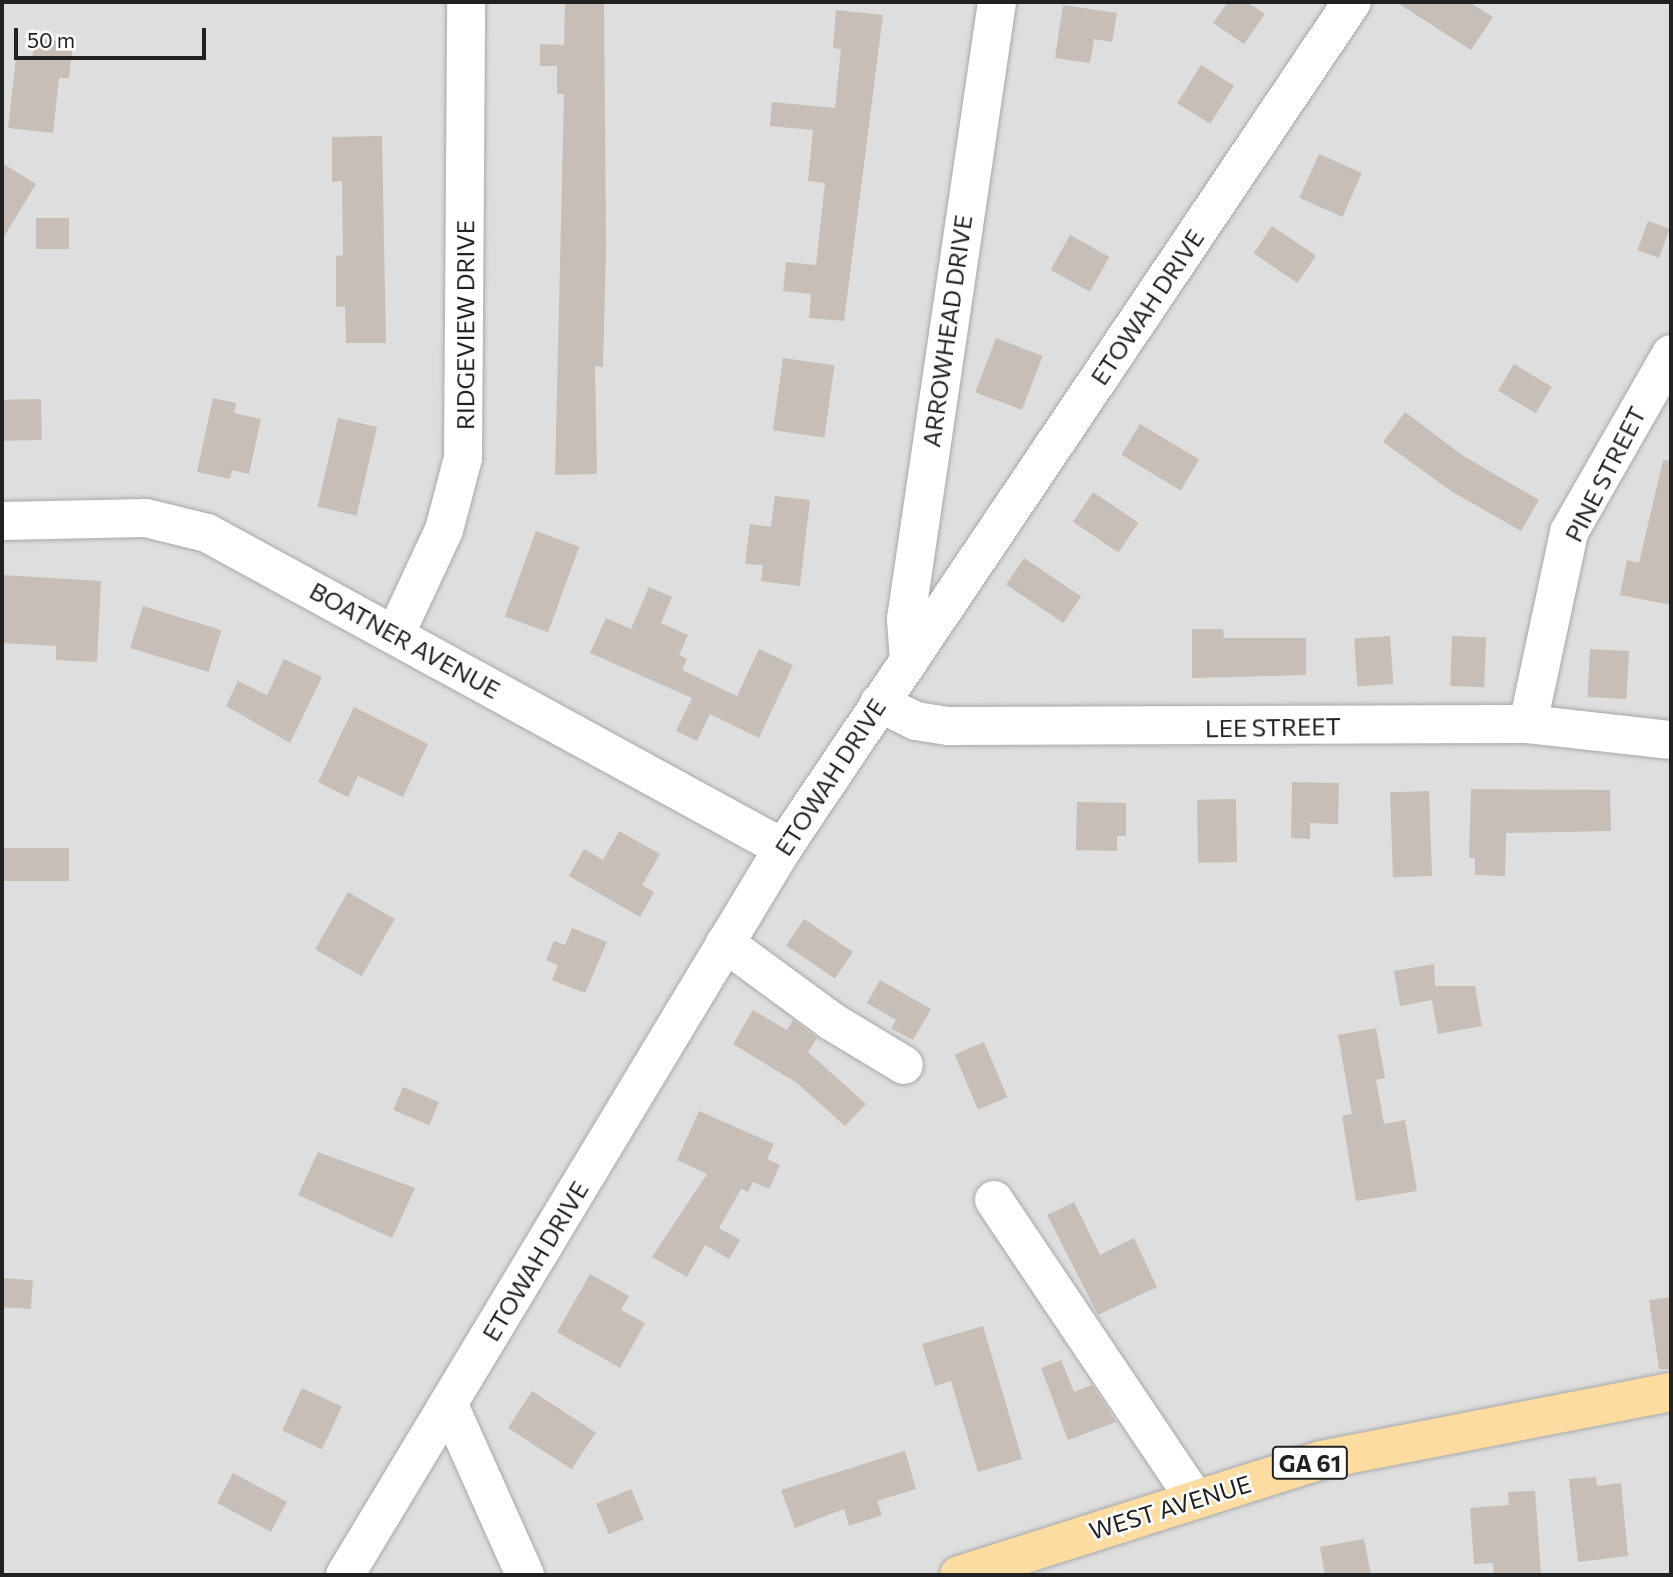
<!DOCTYPE html>
<html>
<head>
<meta charset="utf-8">
<style>
  body { margin:0 }
  #map { position:relative; width:1673px; height:1577px; overflow:hidden; background:#f1efe8; font-family:Commissioner,sans-serif }
  div>[style] { position:absolute }
  .residential>* { inset:0; background:#dfdede; transform-origin:0 0 }
  .building>* { inset:0; background:#c6beb7; transform-origin:0 0 }
  .roads { filter:drop-shadow(0 0 2px #a8a8a8) drop-shadow(0 0 2px #a8a8a8) }
  .minor>* { height:38px; margin:-19px; padding:0 19px; transform-origin:19px; border-radius:19px; background:#fff }
  .major>* { height:38px; margin:-19px; padding:0 19px; transform-origin:19px; border-radius:19px; background:#fddca1 }
  span { translate:-50% -50%; white-space:nowrap; text-align:center; line-height:1.15; -webkit-text-stroke:5px #fff; paint-order:stroke }
  .shield-label span { padding:2px 5px; background:#fff; border:2px solid; border-radius:5px; -webkit-text-stroke-width:0 }
  .shield-label { font-size:23px; color:#212121; font-weight:700 }
  .street-label { font-size:24px; color:#212121 }
  .frame { position:absolute; inset:0; border:4px solid #212121; pointer-events:none }
  .scale { position:absolute; left:14px; top:28px; width:192px; height:32px; box-sizing:border-box; border:4px solid #212121; border-top:0; padding-left:9px; font-size:21px; line-height:24px; white-space:nowrap; color:#212121; -webkit-text-stroke:5px #fff; paint-order:stroke }
</style>
</head>
<body>
<div id="map">
  <div class="residential">
    <div style="left:2px;top:2px;width:1669px;height:1573px"></div>
  </div>
  <div class="building">
    <div style="clip-path:polygon(565px 2px,604px 2px,606px 247px,603px 367px,595px 366px,597px 474px,555px 475px,564px 94px,557px 94px,557px 66px,540px 66px,540px 44px,564px 45px)"></div>
    <div style="clip-path:polygon(1228px 2px,1247px 2px,1265px 14px,1244px 44px,1213px 23px)"></div>
    <div style="clip-path:polygon(1396px 2px,1469px 2px,1493px 17px,1471px 50px)"></div>
    <div style="clip-path:polygon(1063px 5px,1117px 13px,1112px 42px,1094px 39px,1090px 63px,1055px 58px)"></div>
    <div style="clip-path:polygon(836px 10px,883px 15px,844px 321px,809px 318px,811px 294px,783px 291px,786px 262px,816px 265px,825px 183px,808px 181px,813px 130px,770px 126px,772px 102px,835px 108px,841px 49px,833px 48px)"></div>
    <div style="clip-path:polygon(34px 38px,73px 43px,69px 78px,59px 78px,53px 133px,8px 128px,16px 58px,32px 60px)"></div>
    <div style="left:1201px;top:65px;width:39px;height:45px;rotate:32deg"></div>
    <div style="clip-path:polygon(382px 136px,386px 343px,346px 343px,345px 306px,336px 307px,336px 256px,343px 255px,342px 181px,332px 182px,332px 137px)"></div>
    <div style="left:1319px;top:154px;width:47px;height:48px;rotate:24deg"></div>
    <div style="clip-path:polygon(2px 163px,36px 184px,2px 240px)"></div>
    <div style="left:36px;top:218px;width:33px;height:31px"></div>
    <div style="left:1648px;top:221px;width:23px;height:31px;rotate:20deg"></div>
    <div style="left:1272px;top:226px;width:53px;height:33px;rotate:34deg"></div>
    <div style="left:1070px;top:235px;width:45px;height:40px;rotate:29deg"></div>
    <div style="left:996px;top:338px;width:50px;height:58px;rotate:21deg"></div>
    <div style="left:783px;top:358px;width:52px;height:73px;rotate:8deg"></div>
    <div style="left:1514px;top:364px;width:44px;height:31px;rotate:31deg"></div>
    <div style="clip-path:polygon(213px 398px,236px 403px,234px 413px,261px 419px,249px 474px,232px 470px,230px 479px,197px 472px)"></div>
    <div style="left:41px;top:399px;width:41px;height:39px;rotate:89deg"></div>
    <div style="clip-path:polygon(1405px 412px,1462px 455px,1539px 500px,1521px 531px,1451px 491px,1383px 442px)"></div>
    <div style="left:338px;top:418px;width:40px;height:91px;rotate:13deg"></div>
    <div style="left:1140px;top:424px;width:69px;height:36px;rotate:31deg"></div>
    <div style="clip-path:polygon(1663px 460px,1671px 461px,1671px 605px,1620px 595px,1627px 560px,1639px 563px)"></div>
    <div style="left:1093px;top:492px;width:55px;height:36px;rotate:34deg"></div>
    <div style="clip-path:polygon(775px 496px,810px 500px,800px 586px,761px 581px,763px 565px,745px 564px,750px 524px,771px 527px)"></div>
    <div style="left:536px;top:531px;width:46px;height:91px;rotate:20deg"></div>
    <div style="left:1024px;top:558px;width:69px;height:32px;rotate:34deg"></div>
    <div style="clip-path:polygon(2px 575px,101px 581px,97px 662px,56px 660px,56px 646px,2px 643px)"></div>
    <div style="clip-path:polygon(649px 587px,672px 597px,661px 623px,688px 635px,679px 655px,687px 659px,682px 670px,737px 696px,759px 649px,793px 665px,759px 738px,710px 714px,697px 741px,676px 731px,692px 698px,590px 653px,606px 618px,631px 629px)"></div>
    <div style="left:143px;top:606px;width:82px;height:44px;rotate:17deg"></div>
    <div style="clip-path:polygon(1192px 629px,1223px 629px,1224px 638px,1306px 638px,1306px 675px,1192px 678px)"></div>
    <div style="left:1390px;top:636px;width:48px;height:36px;rotate:86deg"></div>
    <div style="left:1452px;top:636px;width:34px;height:50px;rotate:2deg"></div>
    <div style="left:1590px;top:649px;width:39px;height:48px;rotate:3deg"></div>
    <div style="clip-path:polygon(284px 659px,322px 677px,290px 743px,226px 706px,238px 681px,267px 695px)"></div>
    <div style="clip-path:polygon(354px 707px,428px 744px,403px 797px,358px 776px,348px 797px,318px 782px)"></div>
    <div style="clip-path:polygon(1292px 782px,1339px 783px,1338px 824px,1310px 823px,1310px 839px,1291px 838px)"></div>
    <div style="clip-path:polygon(1471px 789px,1610px 790px,1611px 831px,1506px 833px,1505px 876px,1475px 875px,1475px 858px,1469px 858px)"></div>
    <div style="left:1429px;top:791px;width:85px;height:39px;rotate:88deg"></div>
    <div style="left:1236px;top:799px;width:63px;height:39px;rotate:89deg"></div>
    <div style="clip-path:polygon(1077px 802px,1126px 803px,1126px 836px,1117px 836px,1117px 851px,1076px 850px)"></div>
    <div style="clip-path:polygon(619px 831px,660px 854px,642px 885px,654px 892px,640px 917px,569px 876px,584px 849px,603px 860px)"></div>
    <div style="left:69px;top:848px;width:33px;height:67px;rotate:90deg"></div>
    <div style="left:348px;top:892px;width:54px;height:66px;rotate:30deg"></div>
    <div style="left:804px;top:919px;width:59px;height:32px;rotate:34deg"></div>
    <div style="clip-path:polygon(572px 928px,607px 942px,585px 993px,552px 980px,558px 965px,546px 960px,554px 941px,565px 945px)"></div>
    <div style="clip-path:polygon(1434px 964px,1435px 986px,1475px 986px,1482px 1026px,1438px 1034px,1432px 1000px,1400px 1006px,1394px 971px)"></div>
    <div style="clip-path:polygon(880px 980px,931px 1009px,913px 1040px,891px 1028px,896px 1020px,867px 1003px)"></div>
    <div style="clip-path:polygon(753px 1010px,787px 1030px,793px 1020px,817px 1038px,808px 1052px,866px 1104px,845px 1126px,797px 1083px,733px 1044px)"></div>
    <div style="clip-path:polygon(1376px 1028px,1385px 1078px,1376px 1080px,1384px 1124px,1405px 1120px,1417px 1191px,1356px 1201px,1342px 1116px,1352px 1114px,1338px 1035px)"></div>
    <div style="left:984px;top:1042px;width:60px;height:32px;rotate:67deg"></div>
    <div style="left:403px;top:1087px;width:39px;height:25px;rotate:23deg"></div>
    <div style="clip-path:polygon(699px 1111px,774px 1144px,767px 1159px,780px 1165px,769px 1189px,753px 1182px,748px 1192px,741px 1189px,719px 1228px,740px 1240px,729px 1259px,705px 1245px,687px 1277px,652px 1257px,707px 1174px,677px 1160px)"></div>
    <div style="clip-path:polygon(318px 1152px,415px 1188px,392px 1238px,298px 1195px)"></div>
    <div style="clip-path:polygon(1074px 1202px,1100px 1255px,1134px 1238px,1157px 1287px,1098px 1315px,1047px 1215px)"></div>
    <div style="clip-path:polygon(590px 1274px,629px 1296px,621px 1310px,645px 1323px,620px 1368px,557px 1332px)"></div>
    <div style="left:2px;top:1278px;width:31px;height:29px;rotate:4deg"></div>
    <div style="clip-path:polygon(1671px 1297px,1671px 1369px,1659px 1369px,1649px 1300px)"></div>
    <div style="clip-path:polygon(983px 1326px,1022px 1459px,978px 1472px,951px 1381px,935px 1386px,922px 1344px)"></div>
    <div style="clip-path:polygon(1061px 1360px,1074px 1392px,1092px 1385px,1116px 1422px,1068px 1440px,1041px 1368px)"></div>
    <div style="left:302px;top:1388px;width:44px;height:47px;rotate:25deg"></div>
    <div style="left:532px;top:1391px;width:76px;height:44px;rotate:33deg"></div>
    <div style="clip-path:polygon(905px 1451px,916px 1489px,877px 1501px,882px 1515px,849px 1526px,844px 1509px,795px 1528px,781px 1490px)"></div>
    <div style="left:233px;top:1473px;width:61px;height:34px;rotate:28deg"></div>
    <div style="clip-path:polygon(1596px 1477px,1597px 1486px,1621px 1483px,1628px 1556px,1578px 1562px,1569px 1479px)"></div>
    <div style="left:631px;top:1489px;width:33px;height:38px;rotate:67deg"></div>
    <div style="clip-path:polygon(1535px 1491px,1541px 1575px,1494px 1575px,1493px 1563px,1474px 1564px,1470px 1508px,1509px 1505px,1508px 1492px)"></div>
    <div style="clip-path:polygon(1364px 1539px,1371px 1575px,1325px 1575px,1320px 1547px)"></div>
  </div>
  <div class="roads">
    <div class="minor">
      <div style="left:2px;top:521px;width:144px;rotate:-1.2deg"></div>
      <div style="left:146px;top:518px;width:63px;rotate:13.8deg"></div>
      <div style="left:207px;top:533px;width:657px;rotate:28.67deg"></div>
      <div style="left:395px;top:635px;width:116px;rotate:-65deg"></div>
      <div style="left:444px;top:530px;width:74px;rotate:-75.2deg"></div>
      <div style="left:463px;top:458px;width:456px;rotate:-89.6deg"></div>
      <div style="left:909px;top:661px;width:42px;rotate:-94.1deg"></div>
      <div style="left:906px;top:619px;width:624px;rotate:-81.61deg"></div>
      <div style="left:879px;top:703px;width:41px;rotate:25.9deg"></div>
      <div style="left:916px;top:721px;width:32px;rotate:9deg"></div>
      <div style="left:948px;top:726px;width:580px;rotate:-0.2deg"></div>
      <div style="left:1528px;top:724px;width:144px;rotate:6.4deg"></div>
      <div style="left:1528px;top:724px;width:196px;rotate:-77.9deg"></div>
      <div style="left:1569px;top:532px;width:205px;rotate:-60.2deg"></div>
      <div style="left:725px;top:943px;width:132px;rotate:36.3deg"></div>
      <div style="left:831px;top:1021px;width:85px;rotate:31.1deg"></div>
      <div style="left:994px;top:1200px;width:359px;rotate:56.1deg"></div>
      <div style="left:449px;top:1405px;width:186px;rotate:65.9deg"></div>
      <div style="left:345px;top:1575px;width:849px;rotate:-58.93deg"></div>
      <div style="left:783px;top:848px;width:1020px;rotate:-56.08deg"></div>
    </div>
    <div class="major">
      <div style="left:959px;top:1575px;width:380px;rotate:-17.6deg"></div>
      <div style="left:1321px;top:1460px;width:357px;rotate:-11deg"></div>
    </div>
  </div>
  <div class="shield-label">
    <span style="left:1310px;top:1463px">GA 61</span>
  </div>
  <div class="street-label">
    <span style="left:1147px;top:307px;rotate:-56deg">ETOWAH DRIVE</span>
    <span style="left:465px;top:325px;rotate:-90deg">RIDGEVIEW DRIVE</span>
    <span style="left:947px;top:331px;rotate:-82deg">ARROWHEAD DRIVE</span>
    <span style="left:1605px;top:474px;rotate:-63deg">PINE STREET</span>
    <span style="left:405px;top:640px;rotate:29deg">BOATNER AVENUE</span>
    <span style="left:1273px;top:727px;rotate:-1deg">LEE STREET</span>
    <span style="left:830px;top:777px;rotate:-57deg">ETOWAH DRIVE</span>
    <span style="left:535px;top:1261px;rotate:-59deg">ETOWAH DRIVE</span>
    <span style="left:1170px;top:1507px;rotate:-17deg">WEST AVENUE</span>
  </div>
  <div class="frame"></div>
  <div class="scale">50 m</div>
</div>
</body>
</html>
